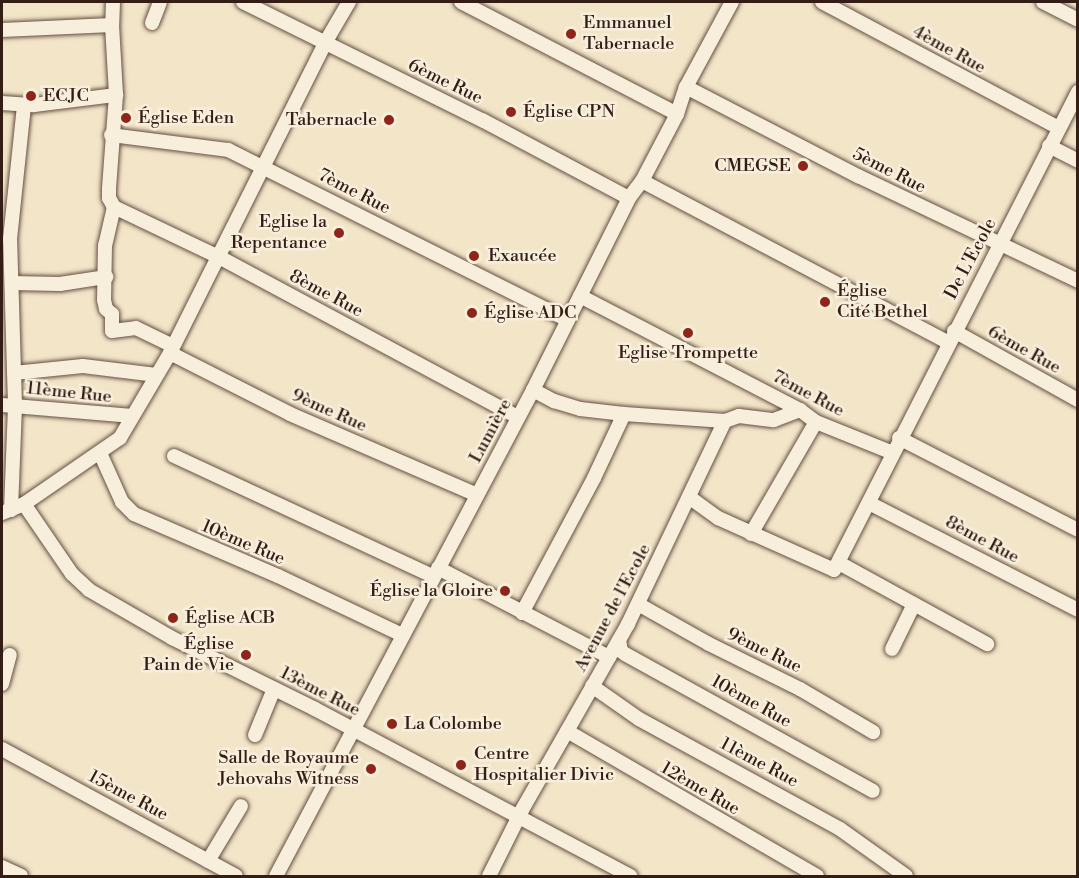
<!DOCTYPE html>
<html>
<head>
<meta charset="utf-8">
<style>
  body { margin:0 }
  #map { position:relative; width:1079px; height:878px; overflow:hidden; background:#f3e5c8; font-family:"Libre Bodoni",serif }
  div>[style] { position:absolute }
  .roads { filter:drop-shadow(0 0 2px #644f42) drop-shadow(0 0 2px #644f42) }
  .minor>* { height:14px; margin:-7px; padding:0 7px; transform-origin:7px; border-radius:7px; background:#f7eedb }
  .dots>* { width:16px; height:16px; translate:-50% -50%; box-sizing:border-box; border:3px solid #f7eedb; border-radius:50% }
  span { translate:-50% -50%; white-space:nowrap; text-align:center; line-height:1.15; -webkit-text-stroke:5px #f7eedb; paint-order:stroke }
  .poi-label { font-size:18px; color:#341d15 }
  .left { translate:0 -50%; text-align:left }
  .right { translate:-100% -50%; text-align:right }
  .street-label { font-size:18px; color:#341d15 }
  .frame { position:absolute; inset:0; border:3px solid #341d15; pointer-events:none }
</style>
</head>
<body>
<div id="map">
  <div class="roads">
    <div class="minor">
      <div style="left:113px;top:2px;width:23px;rotate:92deg"></div>
      <div style="left:112px;top:25px;width:70px;rotate:86.7deg"></div>
      <div style="left:116px;top:95px;width:94px;rotate:94.3deg"></div>
      <div style="left:109px;top:189px;width:9px;rotate:90deg"></div>
      <div style="left:109px;top:198px;width:10px;rotate:61deg"></div>
      <div style="left:114px;top:207px;width:39px;rotate:103deg"></div>
      <div style="left:105px;top:245px;width:55px;rotate:91deg"></div>
      <div style="left:104px;top:300px;width:9px;rotate:77deg"></div>
      <div style="left:106px;top:309px;width:8px;rotate:40deg"></div>
      <div style="left:112px;top:314px;width:17px;rotate:90deg"></div>
      <div style="left:112px;top:331px;width:24px;rotate:-7deg"></div>
      <div style="left:136px;top:328px;width:41px;rotate:25.9deg"></div>
      <div style="left:243px;top:2px;width:267px;rotate:26.3deg"></div>
      <div style="left:482px;top:120px;width:166px;rotate:28deg"></div>
      <div style="left:461px;top:2px;width:243px;rotate:27.4deg"></div>
      <div style="left:822px;top:2px;width:268px;rotate:28deg"></div>
      <div style="left:1043px;top:2px;width:39px;rotate:27deg"></div>
      <div style="left:152px;top:23px;width:22px;rotate:-69deg"></div>
      <div style="left:2px;top:30px;width:110px;rotate:-2.6deg"></div>
      <div style="left:686px;top:87px;width:194px;rotate:27.4deg"></div>
      <div style="left:858px;top:176px;width:244px;rotate:25.5deg"></div>
      <div style="left:2px;top:103px;width:32px;rotate:4deg"></div>
      <div style="left:34px;top:105px;width:83px;rotate:-7deg"></div>
      <div style="left:111px;top:135px;width:118px;rotate:7.3deg"></div>
      <div style="left:228px;top:150px;width:380px;rotate:26.6deg"></div>
      <div style="left:1049px;top:146px;width:33px;rotate:27deg"></div>
      <div style="left:642px;top:181px;width:346px;rotate:27.8deg"></div>
      <div style="left:114px;top:207px;width:116px;rotate:25.5deg"></div>
      <div style="left:219px;top:257px;width:339px;rotate:28.2deg"></div>
      <div style="left:12px;top:283px;width:48px;rotate:1.2deg"></div>
      <div style="left:60px;top:284px;width:47px;rotate:-8.7deg"></div>
      <div style="left:580px;top:296px;width:248px;rotate:27.4deg"></div>
      <div style="left:800px;top:410px;width:20px;rotate:37deg"></div>
      <div style="left:816px;top:422px;width:83px;rotate:21.9deg"></div>
      <div style="left:954px;top:331px;width:142px;rotate:29.1deg"></div>
      <div style="left:170px;top:353px;width:135px;rotate:26.9deg"></div>
      <div style="left:290px;top:414px;width:204px;rotate:23.4deg"></div>
      <div style="left:14px;top:373px;width:69px;rotate:-5.8deg"></div>
      <div style="left:83px;top:366px;width:74px;rotate:7deg"></div>
      <div style="left:533px;top:390px;width:24px;rotate:28deg"></div>
      <div style="left:554px;top:401px;width:27px;rotate:17deg"></div>
      <div style="left:580px;top:409px;width:44px;rotate:6.5deg"></div>
      <div style="left:624px;top:414px;width:101px;rotate:4deg"></div>
      <div style="left:725px;top:421px;width:15px;rotate:-20deg"></div>
      <div style="left:739px;top:416px;width:35px;rotate:7deg"></div>
      <div style="left:774px;top:420px;width:28px;rotate:-21deg"></div>
      <div style="left:2px;top:405px;width:131px;rotate:4.8deg"></div>
      <div style="left:899px;top:438px;width:201px;rotate:27.2deg"></div>
      <div style="left:100px;top:453px;width:54px;rotate:65.8deg"></div>
      <div style="left:122px;top:502px;width:17px;rotate:45deg"></div>
      <div style="left:134px;top:514px;width:157px;rotate:23.3deg"></div>
      <div style="left:278px;top:576px;width:137px;rotate:25.4deg"></div>
      <div style="left:174px;top:456px;width:285px;rotate:24.9deg"></div>
      <div style="left:689px;top:497px;width:36px;rotate:36deg"></div>
      <div style="left:718px;top:518px;width:127px;rotate:24.1deg"></div>
      <div style="left:834px;top:570px;width:537px;rotate:-62.96deg"></div>
      <div style="left:869px;top:503px;width:235px;rotate:27.1deg"></div>
      <div style="left:24px;top:504px;width:85px;rotate:55.6deg"></div>
      <div style="left:72px;top:574px;width:23px;rotate:43deg"></div>
      <div style="left:89px;top:590px;width:96px;rotate:30deg"></div>
      <div style="left:172px;top:638px;width:160px;rotate:26.4deg"></div>
      <div style="left:315px;top:709px;width:357px;rotate:27.9deg"></div>
      <div style="left:11px;top:510px;width:105px;rotate:-87.8deg"></div>
      <div style="left:15px;top:405px;width:166px;rotate:-91.7deg"></div>
      <div style="left:10px;top:239px;width:135px;rotate:-84deg"></div>
      <div style="left:2px;top:513px;width:24px;rotate:-22deg"></div>
      <div style="left:24px;top:504px;width:116px;rotate:-34.5deg"></div>
      <div style="left:120px;top:438px;width:99px;rotate:-59.5deg"></div>
      <div style="left:170px;top:353px;width:347px;rotate:-63.4deg"></div>
      <div style="left:325px;top:43px;width:48px;rotate:-59.7deg"></div>
      <div style="left:751px;top:534px;width:129px;rotate:-59.9deg"></div>
      <div style="left:839px;top:563px;width:169px;rotate:28.7deg"></div>
      <div style="left:438px;top:568px;width:193px;rotate:27.5deg"></div>
      <div style="left:638px;top:604px;width:81px;rotate:29.4deg"></div>
      <div style="left:709px;top:644px;width:102px;rotate:26.3deg"></div>
      <div style="left:800px;top:689px;width:85px;rotate:30.5deg"></div>
      <div style="left:522px;top:613px;width:153px;rotate:-61.9deg"></div>
      <div style="left:594px;top:478px;width:71px;rotate:-64.9deg"></div>
      <div style="left:619px;top:640px;width:11px;rotate:80deg"></div>
      <div style="left:621px;top:651px;width:5px;rotate:37deg"></div>
      <div style="left:625px;top:654px;width:283px;rotate:28.9deg"></div>
      <div style="left:892px;top:649px;width:50px;rotate:-63.9deg"></div>
      <div style="left:2px;top:684px;width:30px;rotate:-75deg"></div>
      <div style="left:592px;top:686px;width:57px;rotate:35.1deg"></div>
      <div style="left:639px;top:719px;width:229px;rotate:28.7deg"></div>
      <div style="left:840px;top:829px;width:81px;rotate:35.5deg"></div>
      <div style="left:567px;top:731px;width:289px;rotate:30.1deg"></div>
      <div style="left:255px;top:735px;width:50px;rotate:-67.6deg"></div>
      <div style="left:2px;top:749px;width:266px;rotate:28.5deg"></div>
      <div style="left:208px;top:861px;width:64px;rotate:-59deg"></div>
      <div style="left:2px;top:867px;width:21px;rotate:25deg"></div>
      <div style="left:276px;top:876px;width:550px;rotate:-62.13deg"></div>
      <div style="left:533px;top:390px;width:215px;rotate:-63.4deg"></div>
      <div style="left:629px;top:198px;width:21px;rotate:-53deg"></div>
      <div style="left:642px;top:181px;width:76px;rotate:-62.4deg"></div>
      <div style="left:677px;top:114px;width:28px;rotate:-72deg"></div>
      <div style="left:686px;top:87px;width:97px;rotate:-61.6deg"></div>
      <div style="left:489px;top:876px;width:74px;rotate:-63.4deg"></div>
      <div style="left:522px;top:810px;width:214px;rotate:-60.3deg"></div>
      <div style="left:628px;top:624px;width:225px;rotate:-64.5deg"></div>
    </div>
  </div>
  <div class="dots">
    <div style="left:571px;top:34px;background:#8f2418"></div>
    <div style="left:31px;top:96px;background:#8f2418"></div>
    <div style="left:511px;top:112px;background:#8f2418"></div>
    <div style="left:126px;top:118px;background:#8f2418"></div>
    <div style="left:389px;top:120px;background:#8f2418"></div>
    <div style="left:803px;top:166px;background:#8f2418"></div>
    <div style="left:339px;top:233px;background:#8f2418"></div>
    <div style="left:474px;top:256px;background:#8f2418"></div>
    <div style="left:825px;top:302px;background:#8f2418"></div>
    <div style="left:472px;top:313px;background:#8f2418"></div>
    <div style="left:688px;top:333px;background:#8f2418"></div>
    <div style="left:505px;top:591px;background:#8f2418"></div>
    <div style="left:173px;top:618px;background:#8f2418"></div>
    <div style="left:246px;top:655px;background:#8f2418"></div>
    <div style="left:392px;top:724px;background:#8f2418"></div>
    <div style="left:461px;top:765px;background:#8f2418"></div>
    <div style="left:371px;top:769px;background:#8f2418"></div>
  </div>
  <div class="poi-label">
    <span class="left" style="left:583px;top:34px">Emmanuel<br>Tabernacle</span>
    <span class="left" style="left:43px;top:96px">ECJC</span>
    <span class="left" style="left:523px;top:112px">Église CPN</span>
    <span class="left" style="left:138px;top:118px">Église Eden</span>
    <span class="right" style="left:377px;top:120px">Tabernacle</span>
    <span class="right" style="left:791px;top:166px">CMEGSE</span>
    <span class="right" style="left:327px;top:233px">Eglise la<br>Repentance</span>
    <span class="left" style="left:488px;top:256px">Exaucée</span>
    <span class="left" style="left:837px;top:302px">Église<br>Cité Bethel</span>
    <span class="left" style="left:484px;top:313px">Église ADC</span>
    <span style="left:688px;top:353px">Eglise Trompette</span>
    <span class="right" style="left:493px;top:591px">Église la Gloire</span>
    <span class="left" style="left:185px;top:618px">Église ACB</span>
    <span class="right" style="left:234px;top:655px">Église<br>Pain de Vie</span>
    <span class="left" style="left:404px;top:724px">La Colombe</span>
    <span class="left" style="left:474px;top:765px">Centre<br>Hospitalier Divic</span>
    <span class="right" style="left:359px;top:769px">Salle de Royaume<br>Jehovahs Witness</span>
  </div>
  <div class="street-label">
    <span style="left:949px;top:50px;rotate:29deg">4ème Rue</span>
    <span style="left:445px;top:82px;rotate:26deg">6ème Rue</span>
    <span style="left:889px;top:171px;rotate:27deg">5ème Rue</span>
    <span style="left:354px;top:192px;rotate:27deg">7ème Rue</span>
    <span style="left:971px;top:259px;rotate:-62deg">De L'Ecole</span>
    <span style="left:326px;top:294px;rotate:28deg">8ème Rue</span>
    <span style="left:1024px;top:350px;rotate:29deg">6ème Rue</span>
    <span style="left:69px;top:393px;rotate:6deg">11ème Rue</span>
    <span style="left:808px;top:394px;rotate:28deg">7ème Rue</span>
    <span style="left:329px;top:411px;rotate:24deg">9ème Rue</span>
    <span style="left:491px;top:431px;rotate:-62deg">Lumière</span>
    <span style="left:982px;top:540px;rotate:28deg">8ème Rue</span>
    <span style="left:243px;top:543px;rotate:23deg">10ème Rue</span>
    <span style="left:613px;top:608px;rotate:-62deg">Avenue de l'Ecole</span>
    <span style="left:764px;top:651px;rotate:26deg">9ème Rue</span>
    <span style="left:320px;top:692px;rotate:27deg">13ème Rue</span>
    <span style="left:751px;top:702px;rotate:29deg">10ème Rue</span>
    <span style="left:759px;top:763px;rotate:28deg">11ème Rue</span>
    <span style="left:700px;top:789px;rotate:30deg">12ème Rue</span>
    <span style="left:128px;top:796px;rotate:28deg">15ème Rue</span>
  </div>
  <div class="frame"></div>
</div>
</body>
</html>
